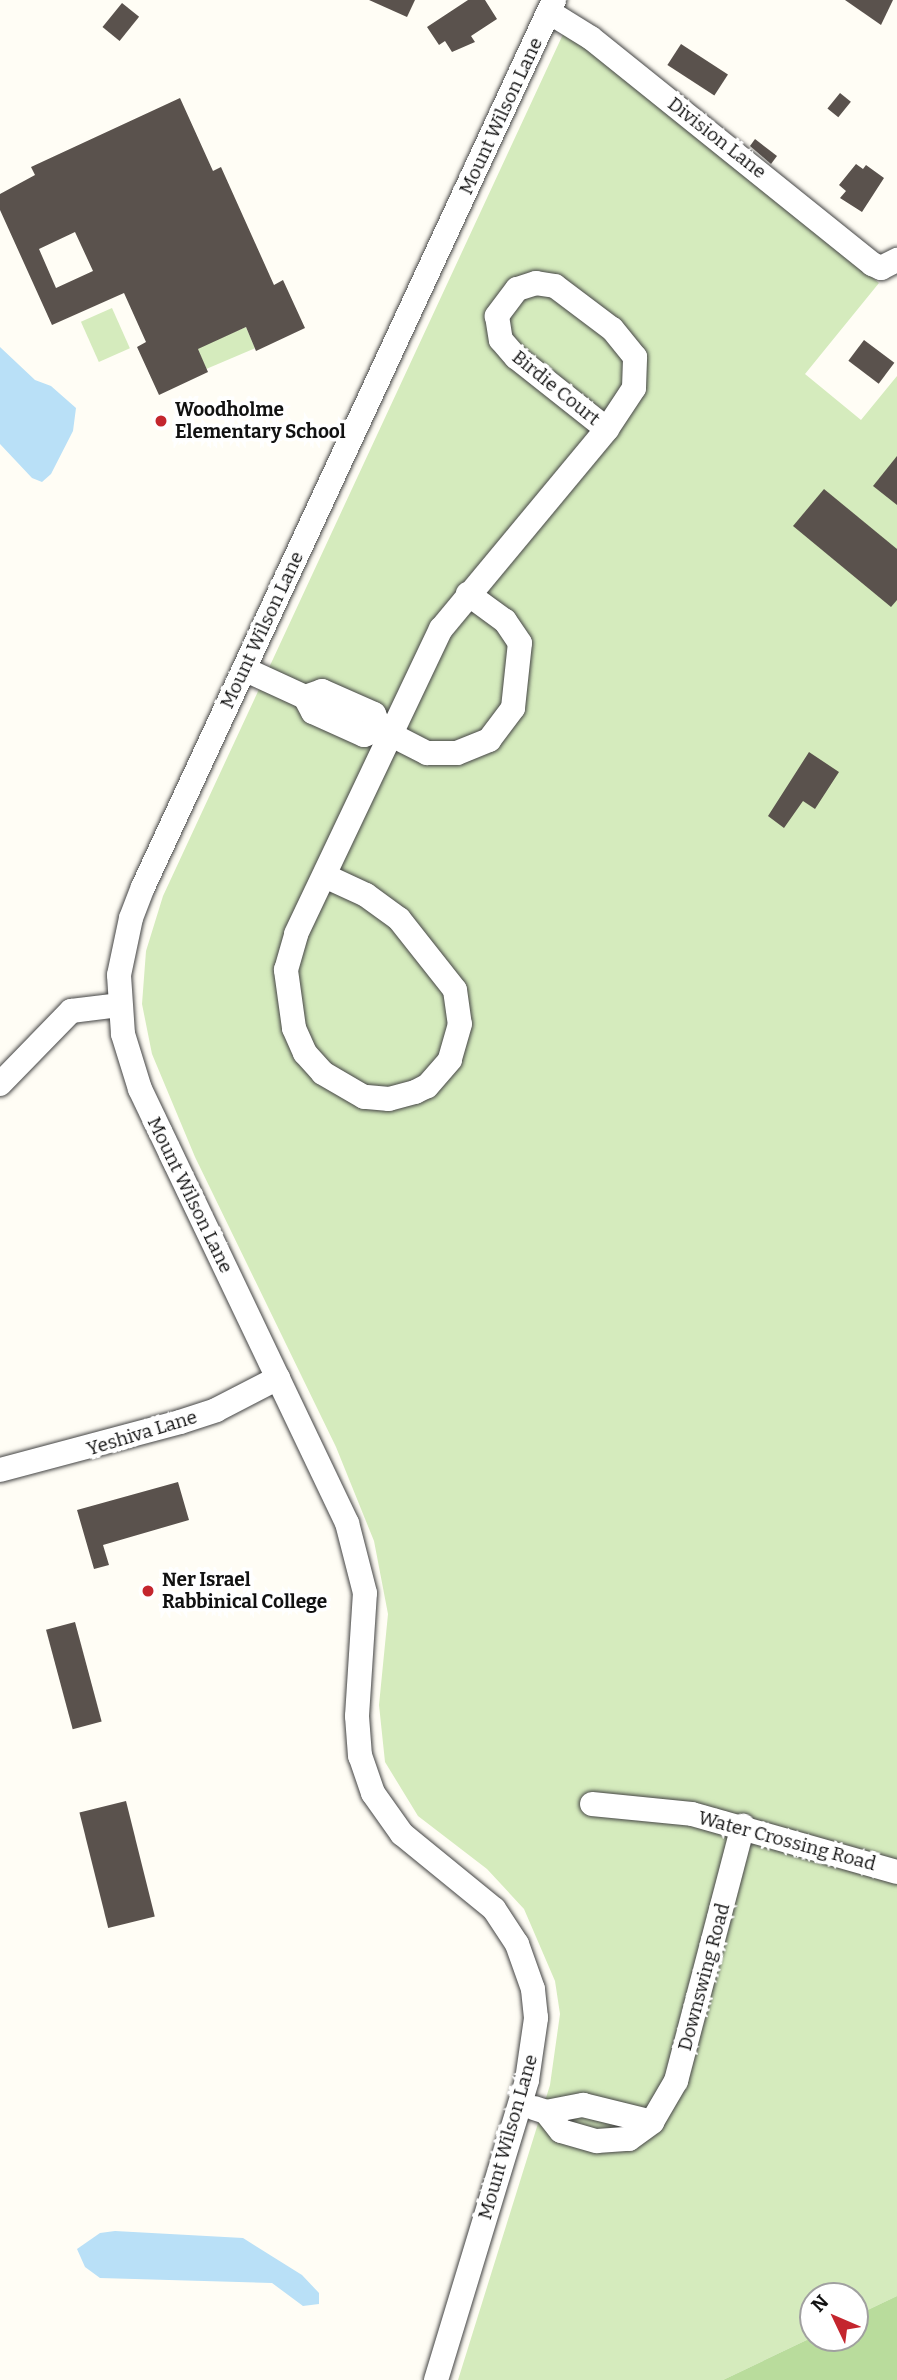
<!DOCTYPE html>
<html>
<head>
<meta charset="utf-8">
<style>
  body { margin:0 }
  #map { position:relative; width:897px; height:2380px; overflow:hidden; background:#fffdf5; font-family:Bitter,serif }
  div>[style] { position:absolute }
  .green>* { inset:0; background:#d5ebbd; transform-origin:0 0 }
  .forest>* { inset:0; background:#b9dc9c }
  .water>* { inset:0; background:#b9e0f7 }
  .building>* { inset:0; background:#5a524d; transform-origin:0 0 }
  .roads { filter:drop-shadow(0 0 2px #444) drop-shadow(0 0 2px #444) }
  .minor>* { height:24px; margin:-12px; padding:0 12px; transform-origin:12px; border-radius:12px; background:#fff }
  .dots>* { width:19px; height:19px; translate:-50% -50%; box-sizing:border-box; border:4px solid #fff; border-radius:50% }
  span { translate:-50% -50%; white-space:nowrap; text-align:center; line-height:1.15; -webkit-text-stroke:7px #fff; paint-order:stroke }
  .street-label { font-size:19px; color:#111 }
  .poi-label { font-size:19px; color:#111; font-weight:700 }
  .left { translate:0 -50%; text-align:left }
  .north { position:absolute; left:799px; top:2282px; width:70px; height:70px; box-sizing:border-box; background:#fff; border:2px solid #a0a0a0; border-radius:50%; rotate:314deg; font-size:19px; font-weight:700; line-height:28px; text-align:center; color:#111 }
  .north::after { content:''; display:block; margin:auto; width:24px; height:32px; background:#c4262e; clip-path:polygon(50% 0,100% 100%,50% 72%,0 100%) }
</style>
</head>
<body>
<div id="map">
  <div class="green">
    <div style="clip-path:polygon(565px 30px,879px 283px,805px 374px,861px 420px,897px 376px,897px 2296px,855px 2316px,855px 2296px,813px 2296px,813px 2337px,723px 2380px,458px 2380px,550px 2085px,560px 2014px,555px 1981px,524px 1909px,487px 1869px,418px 1816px,385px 1762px,379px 1705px,388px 1614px,374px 1541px,336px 1447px,195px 1157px,152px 1054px,142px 1004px,146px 951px,163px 896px)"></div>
    <div style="left:112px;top:308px;width:44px;height:34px;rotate:66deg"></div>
    <div style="left:246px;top:327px;width:23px;height:53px;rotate:67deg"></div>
  </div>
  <div class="forest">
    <div style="clip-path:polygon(897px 2296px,897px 2380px,723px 2380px,813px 2337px,855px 2338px,855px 2316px)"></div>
  </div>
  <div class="water">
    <div style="clip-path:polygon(0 347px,35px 380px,51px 386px,76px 408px,73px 431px,51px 474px,42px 482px,32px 478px,0 444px)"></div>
    <div style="clip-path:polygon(115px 2231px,243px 2238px,302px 2275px,319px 2293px,319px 2304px,303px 2306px,272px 2283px,100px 2278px,85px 2267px,77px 2249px,100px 2233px)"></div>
  </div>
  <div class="building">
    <div style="clip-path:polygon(369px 0,415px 0,407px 17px)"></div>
    <div style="clip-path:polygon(468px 0,485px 0,497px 19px,471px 36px,475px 42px,452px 52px,445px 41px,439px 45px,427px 27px)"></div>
    <div style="clip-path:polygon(845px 0,893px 0,881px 25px)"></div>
    <div style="left:122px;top:3px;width:22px;height:31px;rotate:39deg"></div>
    <div style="left:681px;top:44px;width:56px;height:25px;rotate:33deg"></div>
    <div style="left:840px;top:93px;width:14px;height:20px;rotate:39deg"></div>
    <div style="clip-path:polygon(evenodd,180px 98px,213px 171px,221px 167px,274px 285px,283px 280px,305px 328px,256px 351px,246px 327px,198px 349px,208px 372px,159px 395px,137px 347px,146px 342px,124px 293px,52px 325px,0 210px,0 194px,35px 175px,31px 167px,180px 98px,75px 232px,93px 271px,56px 288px,39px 249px,75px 232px)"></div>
    <div style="clip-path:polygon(755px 139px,777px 156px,771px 164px,750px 146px)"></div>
    <div style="clip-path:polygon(856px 164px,863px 169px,866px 165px,884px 178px,862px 212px,840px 198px,846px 191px,839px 185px)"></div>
    <div style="left:864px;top:340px;width:38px;height:26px;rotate:37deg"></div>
    <div style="clip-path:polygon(897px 456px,897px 505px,873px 486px)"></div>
    <div style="clip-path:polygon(824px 489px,897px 549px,897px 600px,891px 607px,793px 526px)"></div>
    <div style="clip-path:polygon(809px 752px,839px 772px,815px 809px,803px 801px,784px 828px,768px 816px)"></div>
    <div style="clip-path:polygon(178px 1482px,189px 1520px,103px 1545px,109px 1565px,94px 1569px,77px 1510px)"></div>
    <div style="left:75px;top:1622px;width:103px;height:30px;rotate:75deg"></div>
    <div style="left:126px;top:1801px;width:119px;height:48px;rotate:76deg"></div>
  </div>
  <div class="roads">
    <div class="minor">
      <div style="left:549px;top:12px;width:49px;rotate:31.8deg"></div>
      <div style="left:591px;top:38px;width:361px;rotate:38.8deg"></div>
      <div style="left:872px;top:264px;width:10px;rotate:24deg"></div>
      <div style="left:881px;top:268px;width:18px;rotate:-27deg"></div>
      <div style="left:244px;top:669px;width:67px;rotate:24.7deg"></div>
      <div style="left:305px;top:697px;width:17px;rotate:62deg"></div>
      <div style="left:313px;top:712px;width:56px;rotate:24.3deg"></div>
      <div style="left:364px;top:735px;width:17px;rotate:-21deg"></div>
      <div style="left:305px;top:697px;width:18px;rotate:-19deg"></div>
      <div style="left:322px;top:691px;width:57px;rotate:23.9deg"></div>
      <div style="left:374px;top:714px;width:16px;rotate:68deg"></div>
      <div style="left:380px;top:729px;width:53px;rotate:27.1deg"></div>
      <div style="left:427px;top:753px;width:30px"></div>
      <div style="left:457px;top:753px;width:35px;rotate:-22deg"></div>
      <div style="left:489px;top:740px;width:40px;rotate:-53deg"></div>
      <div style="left:513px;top:708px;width:65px;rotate:-83.9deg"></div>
      <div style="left:520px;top:643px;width:27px;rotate:-124deg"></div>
      <div style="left:505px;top:621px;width:46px;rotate:-143.9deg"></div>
      <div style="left:325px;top:876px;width:45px;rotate:24.9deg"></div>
      <div style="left:366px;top:895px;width:41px;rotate:36deg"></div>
      <div style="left:399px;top:919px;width:90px;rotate:51.7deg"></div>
      <div style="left:455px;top:990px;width:34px;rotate:82deg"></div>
      <div style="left:460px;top:1024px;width:37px;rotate:106deg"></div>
      <div style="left:450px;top:1060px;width:35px;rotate:131deg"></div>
      <div style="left:427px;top:1086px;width:13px;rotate:153deg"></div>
      <div style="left:415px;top:1092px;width:27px;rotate:165deg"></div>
      <div style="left:389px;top:1099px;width:25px;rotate:-175deg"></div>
      <div style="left:364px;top:1097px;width:48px;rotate:-149.7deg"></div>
      <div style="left:323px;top:1073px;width:27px;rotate:-132deg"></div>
      <div style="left:305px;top:1053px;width:27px;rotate:-114deg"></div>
      <div style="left:294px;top:1028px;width:59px;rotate:-97.9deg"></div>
      <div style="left:286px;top:970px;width:37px;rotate:-74deg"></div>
      <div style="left:296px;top:934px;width:338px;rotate:-64.6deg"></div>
      <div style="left:441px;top:629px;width:260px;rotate:-50.3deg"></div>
      <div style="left:607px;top:429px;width:49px;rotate:-56.6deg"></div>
      <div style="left:634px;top:388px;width:31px;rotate:-88deg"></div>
      <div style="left:635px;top:357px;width:36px;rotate:-129deg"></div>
      <div style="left:612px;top:329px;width:71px;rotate:-143deg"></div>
      <div style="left:555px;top:286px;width:19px;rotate:-171deg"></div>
      <div style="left:536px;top:283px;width:20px;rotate:162deg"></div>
      <div style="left:517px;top:289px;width:34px;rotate:127deg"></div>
      <div style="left:497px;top:316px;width:24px;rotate:81deg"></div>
      <div style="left:501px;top:340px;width:23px;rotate:49deg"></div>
      <div style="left:516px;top:357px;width:116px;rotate:38.4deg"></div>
      <div style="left:0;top:1084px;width:102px;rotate:-45.8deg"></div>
      <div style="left:71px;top:1011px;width:48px;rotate:-7.1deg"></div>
      <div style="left:0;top:1470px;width:186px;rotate:-14.9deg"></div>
      <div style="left:180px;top:1422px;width:38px;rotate:-18deg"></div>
      <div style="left:216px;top:1410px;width:70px;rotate:-27.3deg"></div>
      <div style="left:592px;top:1804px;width:100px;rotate:5.7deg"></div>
      <div style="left:692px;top:1814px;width:213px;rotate:15.8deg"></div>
      <div style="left:534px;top:2108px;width:13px;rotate:18deg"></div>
      <div style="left:546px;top:2112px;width:38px;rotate:-11deg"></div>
      <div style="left:583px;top:2105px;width:71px;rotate:13.8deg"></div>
      <div style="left:546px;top:2112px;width:24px;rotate:52deg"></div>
      <div style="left:561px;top:2131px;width:37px;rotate:16deg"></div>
      <div style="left:597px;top:2141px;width:32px;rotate:-4deg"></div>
      <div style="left:629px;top:2139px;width:29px;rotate:-36deg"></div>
      <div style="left:652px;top:2122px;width:48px;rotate:-59.7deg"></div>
      <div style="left:676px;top:2081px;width:264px;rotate:-75.3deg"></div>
      <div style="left:436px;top:2380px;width:313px;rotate:-73.1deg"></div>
      <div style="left:527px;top:2080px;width:63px;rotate:-81.7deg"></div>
      <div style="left:536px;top:2018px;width:29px;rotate:-96deg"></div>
      <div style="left:533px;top:1989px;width:48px;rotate:-109.6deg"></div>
      <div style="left:517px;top:1944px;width:42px;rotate:-123.3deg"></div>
      <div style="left:494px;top:1909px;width:119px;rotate:-140.8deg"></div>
      <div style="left:402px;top:1834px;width:50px;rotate:-125.3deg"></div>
      <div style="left:373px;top:1793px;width:39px;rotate:-109deg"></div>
      <div style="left:360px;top:1756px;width:40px;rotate:-94.3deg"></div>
      <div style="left:357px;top:1716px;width:123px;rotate:-86.3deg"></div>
      <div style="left:365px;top:1593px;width:72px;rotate:-104.4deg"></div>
      <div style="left:347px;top:1523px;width:481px;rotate:-115.5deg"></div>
      <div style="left:140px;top:1089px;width:58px;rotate:-107.2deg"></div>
      <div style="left:123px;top:1034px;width:59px;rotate:-93.9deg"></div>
      <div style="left:119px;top:975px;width:58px;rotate:-78.1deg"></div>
      <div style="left:131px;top:918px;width:33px;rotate:-69deg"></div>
      <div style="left:143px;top:887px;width:978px;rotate:-65.14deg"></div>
    </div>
  </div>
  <div class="dots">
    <div style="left:161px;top:421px;background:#c4262e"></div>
    <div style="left:148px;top:1591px;background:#c4262e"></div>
  </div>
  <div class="street-label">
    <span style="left:501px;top:116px;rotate:-65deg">Mount Wilson Lane</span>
    <span style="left:717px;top:138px;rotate:38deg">Division Lane</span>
    <span style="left:556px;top:388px;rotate:39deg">Birdie Court</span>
    <span style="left:262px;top:630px;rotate:-65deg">Mount Wilson Lane</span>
    <span style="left:190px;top:1195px;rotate:64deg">Mount Wilson Lane</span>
    <span style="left:142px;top:1433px;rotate:-17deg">Yeshiva Lane</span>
    <span style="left:787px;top:1841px;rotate:15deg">Water Crossing Road</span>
    <span style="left:704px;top:1977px;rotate:-75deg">Downswing Road</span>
    <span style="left:508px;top:2137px;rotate:-74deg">Mount Wilson Lane</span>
  </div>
  <div class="poi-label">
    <span class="left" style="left:175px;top:421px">Woodholme<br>Elementary School</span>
    <span class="left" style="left:162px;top:1591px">Ner Israel<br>Rabbinical College</span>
  </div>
  <div class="north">N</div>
</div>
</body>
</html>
